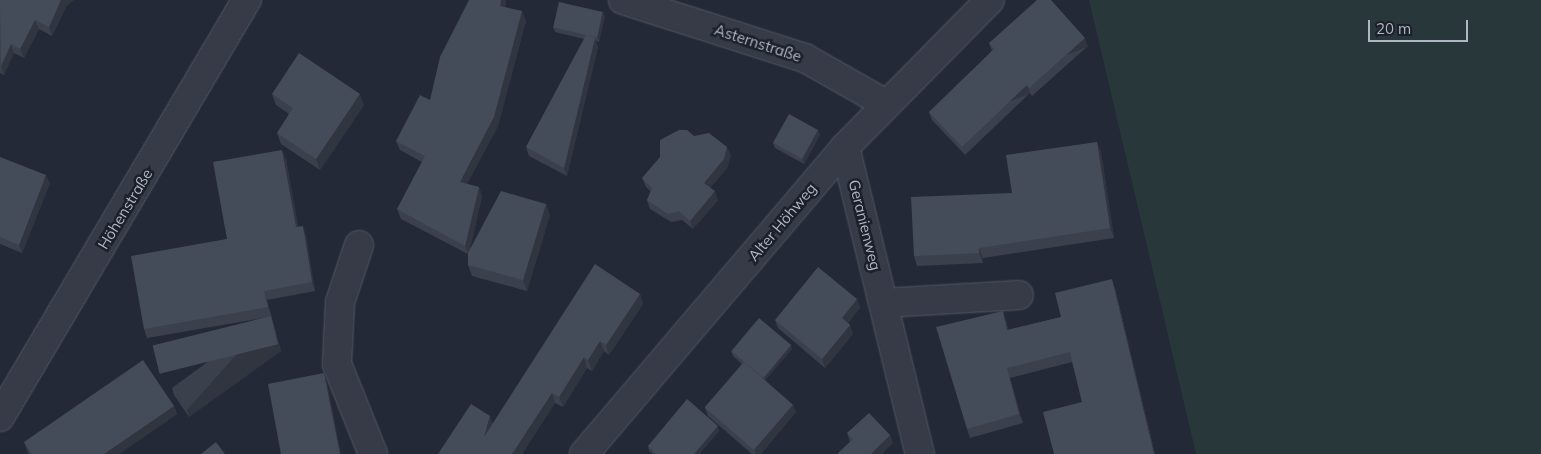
<!DOCTYPE html>
<html>
<head>
<meta charset="utf-8">
<style>
  body { margin:0 }
  #map { position:relative; width:1541px; height:454px; overflow:hidden; background:#232936; font-family:Mulish,sans-serif }
  div>[style] { position:absolute }
  .green>* { inset:0; background:#27373a }
  .roads { filter:drop-shadow(0 0 1px #535964) drop-shadow(0 0 1px #535964) }
  .minor>* { height:28px; margin:-14px; padding:0 14px; transform-origin:14px; border-radius:14px; background:#363b47 }
  .wall>* { inset:0; background:#3a414d }
  .shaded-wall>* { inset:0; background:#30353f; transform-origin:0 0 }
  .building>* { inset:0; background:#444c5a; transform-origin:0 0 }
  span { translate:-50% -50%; white-space:nowrap; text-align:center; line-height:1.15; -webkit-text-stroke:5px #1b202b; paint-order:stroke }
  .street-label { font-size:15px; color:#b0b6c3 }
  .scale { position:absolute; left:1368px; top:20px; width:100px; height:22px; box-sizing:border-box; border:2px solid #b0b6c3; border-top:0; padding-left:6px; font-size:15px; line-height:18px; white-space:nowrap; color:#b0b6c3; -webkit-text-stroke:4px #1b202b; paint-order:stroke }
</style>
</head>
<body>
<div id="map">
  <div class="green">
    <div style="clip-path:polygon(1089px 0,1541px 0,1541px 454px,1196px 454px)"></div>
  </div>
  <div class="roads">
    <div class="minor">
      <div style="left:623px;top:0;width:191px;rotate:17.7deg"></div>
      <div style="left:805px;top:58px;width:93px;rotate:29.6deg"></div>
      <div style="left:845px;top:147px;width:316px;rotate:76.3deg"></div>
      <div style="left:359px;top:245px;width:60px;rotate:108.4deg"></div>
      <div style="left:340px;top:302px;width:62px;rotate:92.8deg"></div>
      <div style="left:337px;top:364px;width:97px;rotate:68.2deg"></div>
      <div style="left:884px;top:303px;width:135px;rotate:-3.4deg"></div>
      <div style="left:0;top:417px;width:485px;rotate:-59.4deg"></div>
      <div style="left:584px;top:454px;width:403px;rotate:-49.6deg"></div>
      <div style="left:845px;top:147px;width:206px;rotate:-45.4deg"></div>
    </div>
  </div>
  <div class="wall">
    <div style="clip-path:polygon(0 0,66px 7px,52px 36px,39px 29px,24px 58px,14px 53px,4px 75px,0 73px)"></div>
    <div style="clip-path:polygon(469px 0,506px 0,505px 8px,522px 11px,526px 21px,498px 126px,467px 184px,479px 187px,482px 196px,470px 248px,546px 204px,550px 215px,527px 291px,472px 276px,468px 265px,468px 254px,401px 219px,397px 209px,422px 162px,400px 150px,396px 141px,430px 100px)"></div>
    <div style="clip-path:polygon(605px 16px,599px 42px,596px 41px,598px 47px,567px 176px,529px 156px,526px 147px,584px 39px,555px 32px,553px 27px)"></div>
    <div style="clip-path:polygon(989px 43px,1088px 46px,1032px 96px,1030px 93px,965px 155px,932px 120px,929px 112px,992px 51px)"></div>
    <div style="clip-path:polygon(272px 94px,364px 105px,320px 170px,281px 144px,277px 133px,289px 114px,276px 105px)"></div>
    <div style="clip-path:polygon(818px 130px,820px 135px,804px 164px,775px 148px,773px 143px)"></div>
    <div style="clip-path:polygon(694px 136px,731px 155px,727px 168px,710px 188px,718px 200px,693px 229px,682px 220px,671px 222px,650px 209px,647px 200px,651px 192px,646px 187px,642px 178px)"></div>
    <div style="clip-path:polygon(1097px 142px,1101px 152px,1114px 238px,983px 258px,983px 263px,917px 266px,914px 256px,1012px 193px)"></div>
    <div style="clip-path:polygon(0 157px,50px 183px,22px 253px,0 244px)"></div>
    <div style="clip-path:polygon(286px 159px,298px 226px,306px 235px,315px 291px,267px 300px,281px 351px,189px 417px,174px 395px,172px 388px,269px 317px,147px 338px,144px 329px,227px 239px)"></div>
    <div style="clip-path:polygon(1115px 288px,1155px 454px,1054px 454px,1082px 402px,1072px 362px,1010px 378px,1023px 423px,970px 438px,967px 429px,1006px 320px,1008px 330px,1061px 317px)"></div>
    <div style="clip-path:polygon(640px 294px,643px 304px,609px 355px,604px 351px,592px 371px,587px 368px,563px 407px,555px 403px,522px 454px,438px 454px,493px 424px)"></div>
    <div style="clip-path:polygon(857px 299px,860px 308px,848px 323px,850px 325px,853px 334px,825px 368px,778px 328px,775px 320px)"></div>
    <div style="clip-path:polygon(792px 349px,765px 380px,796px 412px,761px 454px,752px 454px,708px 416px,705px 408px,742px 364px,733px 356px,731px 351px)"></div>
    <div style="clip-path:polygon(174px 406px,177px 414px,119px 454px,29px 454px,27px 450px,24px 442px)"></div>
    <div style="clip-path:polygon(719px 431px,699px 454px,653px 454px,649px 451px,648px 446px)"></div>
    <div style="clip-path:polygon(847px 433px,890px 435px,893px 443px,850px 442px)"></div>
  </div>
  <div class="shaded-wall">
    <div style="clip-path:polygon(61px 0,74px 0,66px 7px,52px 36px,49px 27px)"></div>
    <div style="clip-path:polygon(501px 0,506px 0,503px 16px,500px 6px)"></div>
    <div style="clip-path:polygon(522px 11px,526px 21px,498px 126px,463px 191px,460px 182px)"></div>
    <div style="clip-path:polygon(603px 12px,605px 16px,599px 42px,597px 37px)"></div>
    <div style="clip-path:polygon(35px 20px,39px 29px,24px 58px,20px 49px)"></div>
    <div style="clip-path:polygon(595px 38px,598px 47px,567px 176px,564px 168px)"></div>
    <div style="left:1085px;top:38px;width:9px;height:75px;rotate:69deg"></div>
    <div style="clip-path:polygon(11px 44px,14px 53px,4px 75px,1px 66px)"></div>
    <div style="left:1027px;top:85px;width:9px;height:90px;rotate:69deg"></div>
    <div style="clip-path:polygon(360px 94px,364px 105px,320px 170px,316px 159px)"></div>
    <div style="clip-path:polygon(818px 130px,820px 135px,804px 164px,802px 160px)"></div>
    <div style="clip-path:polygon(1097px 142px,1101px 152px,1114px 238px,1110px 228px)"></div>
    <div style="clip-path:polygon(727px 147px,731px 155px,727px 168px,707px 191px,704px 183px)"></div>
    <div style="clip-path:polygon(282px 150px,286px 159px,300px 236px,296px 227px)"></div>
    <div style="clip-path:polygon(46px 175px,50px 183px,22px 253px,19px 245px)"></div>
    <div style="clip-path:polygon(479px 187px,482px 196px,469px 255px,465px 246px)"></div>
    <div style="clip-path:polygon(715px 191px,718px 200px,693px 229px,690px 221px)"></div>
    <div style="clip-path:polygon(546px 204px,550px 215px,527px 291px,523px 280px)"></div>
    <div style="clip-path:polygon(303px 226px,306px 235px,315px 291px,312px 282px)"></div>
    <div style="clip-path:polygon(979px 248px,983px 258px,983px 263px,979px 253px)"></div>
    <div style="clip-path:polygon(1112px 279px,1115px 288px,1155px 454px,1154px 454px)"></div>
    <div style="clip-path:polygon(264px 291px,267px 300px,272px 316px,268px 307px)"></div>
    <div style="clip-path:polygon(640px 294px,643px 304px,609px 355px,606px 345px)"></div>
    <div style="clip-path:polygon(857px 299px,860px 308px,845px 327px,842px 318px)"></div>
    <div style="clip-path:polygon(1003px 311px,1006px 320px,1011px 340px,1007px 330px)"></div>
    <div style="clip-path:polygon(271px 316px,281px 351px,189px 417px,187px 410px)"></div>
    <div style="clip-path:polygon(850px 325px,853px 334px,825px 368px,822px 359px)"></div>
    <div style="clip-path:polygon(600px 341px,604px 351px,592px 371px,588px 360px)"></div>
    <div style="clip-path:polygon(791px 345px,792px 349px,764px 382px,762px 378px)"></div>
    <div style="clip-path:polygon(584px 357px,587px 368px,563px 407px,559px 397px)"></div>
    <div style="clip-path:polygon(1007px 368px,1010px 378px,1023px 423px,1019px 414px)"></div>
    <div style="clip-path:polygon(324px 373px,327px 382px,341px 454px,340px 454px)"></div>
    <div style="clip-path:polygon(552px 393px,555px 403px,522px 454px,512px 454px)"></div>
    <div style="clip-path:polygon(793px 404px,796px 412px,761px 454px,756px 454px,754px 450px)"></div>
    <div style="clip-path:polygon(174px 406px,177px 414px,119px 454px,104px 454px)"></div>
    <div style="clip-path:polygon(490px 416px,494px 426px,484px 437px)"></div>
    <div style="clip-path:polygon(718px 426px,719px 431px,699px 454px,694px 454px)"></div>
    <div style="clip-path:polygon(890px 435px,893px 443px,882px 454px,871px 454px)"></div>
  </div>
  <div class="building">
    <div style="clip-path:polygon(0 0,61px 0,49px 27px,35px 20px,20px 49px,11px 44px,1px 66px)"></div>
    <div style="clip-path:polygon(469px 0,501px 0,500px 6px,522px 11px,494px 117px,460px 182px,479px 187px,465px 246px,397px 209px,425px 156px,396px 141px,420px 95px,430px 100px,440px 57px)"></div>
    <div style="clip-path:polygon(1037px 0,1051px 0,1085px 38px,1029px 88px,1027px 85px,962px 147px,929px 112px,994px 49px,989px 43px)"></div>
    <div style="left:559px;top:2px;width:45px;height:26px;rotate:13deg"></div>
    <div style="clip-path:polygon(586px 35px,595px 38px,564px 168px,526px 147px)"></div>
    <div style="clip-path:polygon(299px 53px,360px 94px,316px 159px,277px 133px,293px 108px,272px 94px)"></div>
    <div style="left:789px;top:114px;width:33px;height:33px;rotate:29deg"></div>
    <div style="clip-path:polygon(679px 130px,687px 130px,694px 136px,709px 133px,727px 147px,724px 159px,704px 183px,715px 191px,690px 221px,679px 211px,668px 214px,647px 200px,652px 188px,642px 178px,660px 157px,660px 140px)"></div>
    <div style="clip-path:polygon(1097px 142px,1110px 228px,979px 248px,979px 253px,914px 256px,911px 197px,1012px 193px,1006px 155px)"></div>
    <div style="clip-path:polygon(282px 150px,296px 227px,303px 226px,312px 282px,264px 291px,268px 307px,144px 329px,131px 256px,227px 239px,213px 162px)"></div>
    <div style="clip-path:polygon(0 157px,46px 175px,19px 245px,0 237px)"></div>
    <div style="clip-path:polygon(501px 191px,546px 204px,523px 280px,468px 265px,468px 253px)"></div>
    <div style="clip-path:polygon(595px 264px,640px 294px,606px 345px,600px 341px,588px 360px,584px 357px,559px 397px,552px 393px,512px 454px,438px 454px,471px 404px,490px 416px,484px 437px)"></div>
    <div style="clip-path:polygon(818px 267px,857px 299px,842px 318px,850px 325px,822px 359px,775px 320px)"></div>
    <div style="clip-path:polygon(1112px 279px,1154px 454px,1054px 454px,1043px 412px,1082px 402px,1070px 352px,1007px 368px,1019px 414px,967px 429px,936px 327px,1003px 311px,1007px 330px,1061px 317px,1055px 293px)"></div>
    <div style="left:271px;top:316px;width:29px;height:122px;rotate:76deg"></div>
    <div style="left:759px;top:318px;width:42px;height:43px;rotate:40deg"></div>
    <div style="clip-path:polygon(143px 360px,174px 406px,104px 454px,32px 454px,24px 442px)"></div>
    <div style="left:744px;top:362px;width:65px;height:60px;rotate:41deg"></div>
    <div style="clip-path:polygon(324px 373px,340px 454px,281px 454px,268px 384px)"></div>
    <div style="clip-path:polygon(687px 399px,718px 426px,694px 454px,656px 454px,648px 446px)"></div>
    <div style="clip-path:polygon(869px 413px,890px 435px,871px 454px,837px 454px,853px 439px,847px 433px)"></div>
    <div style="clip-path:polygon(216px 442px,225px 454px,201px 454px)"></div>
  </div>
  <div class="street-label">
    <span style="left:758px;top:43px;rotate:18deg">Asternstraße</span>
    <span style="left:125px;top:209px;rotate:-59deg">Höhenstraße</span>
    <span style="left:782px;top:222px;rotate:-50deg">Alter Höhweg</span>
    <span style="left:865px;top:225px;rotate:76deg">Geranienweg</span>
  </div>
  <div class="scale">20 m</div>
</div>
</body>
</html>
